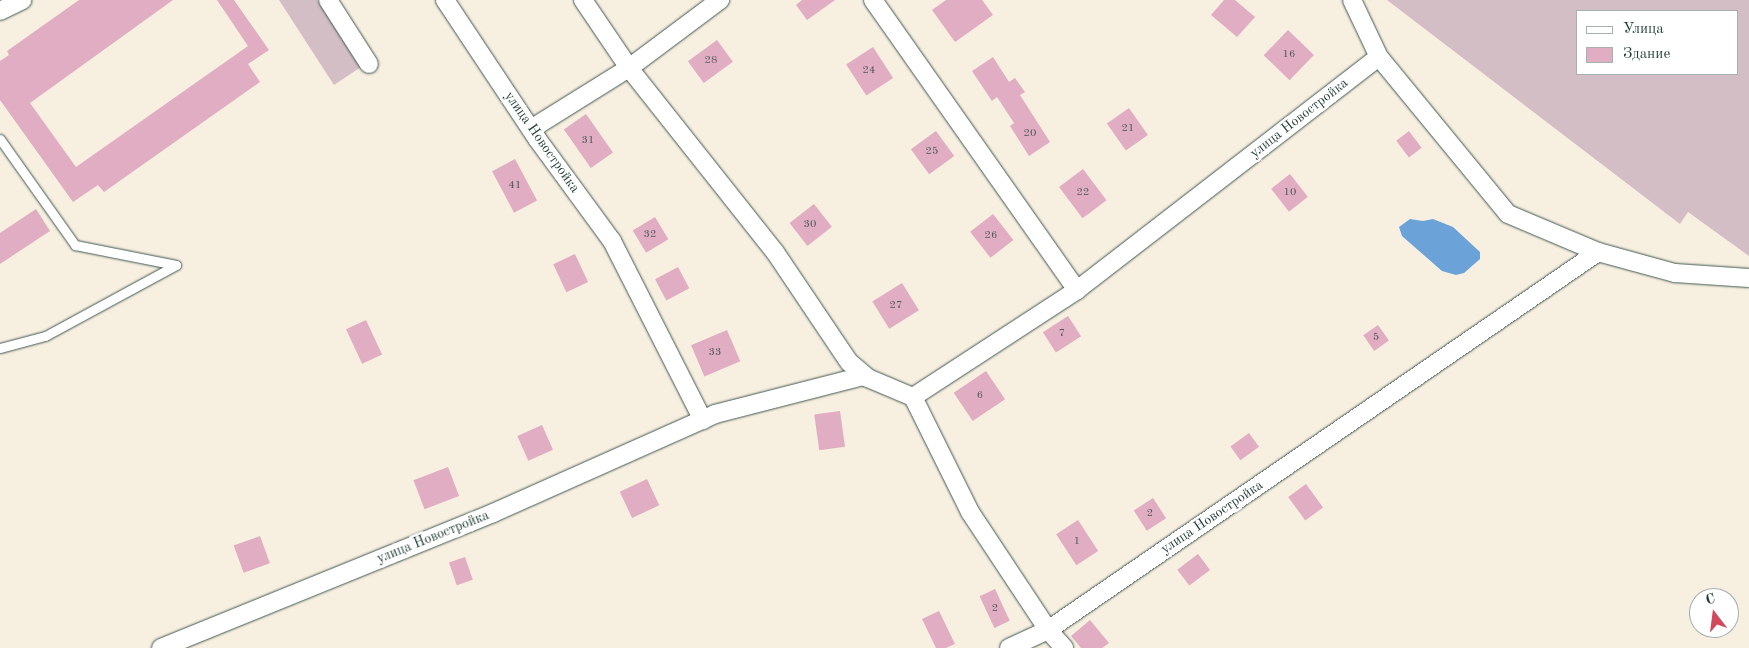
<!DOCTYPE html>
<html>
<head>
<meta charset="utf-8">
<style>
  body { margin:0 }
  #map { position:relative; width:1749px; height:648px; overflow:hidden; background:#f7efe0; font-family:"Old Standard TT",serif }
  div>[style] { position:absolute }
  .industrial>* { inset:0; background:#d2bec4 }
  .water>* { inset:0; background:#6ba3d9 }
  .building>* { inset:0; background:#e1adc2; transform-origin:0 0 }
  .roads { filter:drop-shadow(0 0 1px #3f584e) drop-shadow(0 0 1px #3f584e) }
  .service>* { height:9px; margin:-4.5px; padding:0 4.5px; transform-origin:4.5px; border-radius:4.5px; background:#fff }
  .minor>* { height:18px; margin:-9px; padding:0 9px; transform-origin:9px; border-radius:9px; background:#fff }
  span { translate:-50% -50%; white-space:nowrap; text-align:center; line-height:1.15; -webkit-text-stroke:5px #fff; paint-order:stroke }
  .number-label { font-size:11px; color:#505958 }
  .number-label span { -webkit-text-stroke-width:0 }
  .street-label { font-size:14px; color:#1f3d34 }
  .legend { position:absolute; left:1576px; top:10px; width:162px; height:65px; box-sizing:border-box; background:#fff; border:1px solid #a5b1ae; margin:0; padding:6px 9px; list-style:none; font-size:15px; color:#1f3d34 }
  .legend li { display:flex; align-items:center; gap:10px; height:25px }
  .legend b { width:25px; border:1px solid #a5b1ae }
  .north { position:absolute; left:1689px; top:588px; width:50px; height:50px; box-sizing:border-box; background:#fff; border:1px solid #a5b1ae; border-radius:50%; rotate:345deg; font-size:14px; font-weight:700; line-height:20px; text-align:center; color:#1f3d34 }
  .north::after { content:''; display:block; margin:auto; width:18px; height:22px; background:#d1495b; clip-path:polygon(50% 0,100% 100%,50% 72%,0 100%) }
</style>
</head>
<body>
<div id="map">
  <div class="industrial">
    <div style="clip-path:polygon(279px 0,317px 0,361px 67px,334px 85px)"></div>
    <div style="clip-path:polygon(evenodd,1387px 0,1749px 0,1749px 256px,1688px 212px,1680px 224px,1387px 0,1578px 11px,1738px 11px,1738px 74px,1578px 74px,1578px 11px)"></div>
  </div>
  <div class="water">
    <div style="clip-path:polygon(1410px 219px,1423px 221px,1433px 219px,1453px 227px,1480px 252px,1480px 259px,1464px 273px,1456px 275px,1442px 271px,1402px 236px,1399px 227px)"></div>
  </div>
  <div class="building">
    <div style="clip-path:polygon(79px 0,173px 0,30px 103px,76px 167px,248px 46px,217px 0,234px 0,269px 50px,248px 64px,260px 82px,104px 192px,98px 185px,73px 202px,0 100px,0 61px,9px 55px,7px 51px)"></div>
    <div style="clip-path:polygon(802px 0,835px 0,807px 20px,796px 5px)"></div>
    <div style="clip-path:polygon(946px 0,982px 0,993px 15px,955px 42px,932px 10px)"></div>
    <div style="clip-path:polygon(1224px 0,1235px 0,1255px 17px,1237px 37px,1211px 15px)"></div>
    <div style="left:1288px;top:30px;width:36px;height:35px;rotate:44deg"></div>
    <div style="left:717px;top:40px;width:27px;height:36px;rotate:54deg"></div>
    <div style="left:873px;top:47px;width:37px;height:32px;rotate:57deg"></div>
    <div style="clip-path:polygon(993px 57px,1009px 82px,1015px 78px,1025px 92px,1020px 95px,1050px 142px,1029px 156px,1010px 126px,1014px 123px,997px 97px,992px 101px,972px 71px)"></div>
    <div style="left:1129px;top:108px;width:33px;height:27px;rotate:55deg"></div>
    <div style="left:586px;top:114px;width:47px;height:27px;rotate:55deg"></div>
    <div style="left:936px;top:131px;width:31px;height:31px;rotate:54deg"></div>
    <div style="left:1409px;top:131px;width:21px;height:16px;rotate:53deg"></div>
    <div style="left:515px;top:159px;width:47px;height:26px;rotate:62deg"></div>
    <div style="left:1083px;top:169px;width:39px;height:30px;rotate:53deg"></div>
    <div style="left:1290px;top:174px;width:29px;height:24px;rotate:52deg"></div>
    <div style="left:814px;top:204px;width:29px;height:31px;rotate:52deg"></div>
    <div style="clip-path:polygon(36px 209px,50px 231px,0 264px,0 233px)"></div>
    <div style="left:993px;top:214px;width:33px;height:29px;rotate:52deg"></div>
    <div style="left:655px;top:217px;width:26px;height:26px;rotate:59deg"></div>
    <div style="left:575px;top:254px;width:31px;height:24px;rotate:65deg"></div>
    <div style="left:678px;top:267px;width:24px;height:26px;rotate:62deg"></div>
    <div style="left:902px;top:283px;width:32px;height:35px;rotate:58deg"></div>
    <div style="left:1068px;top:316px;width:24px;height:30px;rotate:57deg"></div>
    <div style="left:366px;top:320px;width:38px;height:22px;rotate:65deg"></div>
    <div style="left:1378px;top:325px;width:19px;height:18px;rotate:55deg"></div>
    <div style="left:727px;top:330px;width:34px;height:39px;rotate:67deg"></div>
    <div style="left:986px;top:371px;width:34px;height:39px;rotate:56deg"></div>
    <div style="left:840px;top:411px;width:36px;height:26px;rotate:82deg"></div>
    <div style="left:542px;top:425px;width:27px;height:27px;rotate:66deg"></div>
    <div style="left:1249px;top:433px;width:17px;height:23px;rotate:54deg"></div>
    <div style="left:448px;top:467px;width:31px;height:37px;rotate:69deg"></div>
    <div style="left:647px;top:479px;width:29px;height:30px;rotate:65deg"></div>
    <div style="left:1306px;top:484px;width:29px;height:22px;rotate:54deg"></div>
    <div style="left:1153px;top:498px;width:24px;height:23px;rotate:57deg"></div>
    <div style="left:1078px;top:520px;width:37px;height:26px;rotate:57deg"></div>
    <div style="left:260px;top:536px;width:29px;height:28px;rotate:70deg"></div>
    <div style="left:1198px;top:554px;width:20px;height:26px;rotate:53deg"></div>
    <div style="left:465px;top:557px;width:24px;height:17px;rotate:71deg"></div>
    <div style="left:995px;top:589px;width:35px;height:17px;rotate:65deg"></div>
    <div style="clip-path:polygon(939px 611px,955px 644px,946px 648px,936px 648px,922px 619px)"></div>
    <div style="clip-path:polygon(1090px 620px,1109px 643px,1102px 648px,1081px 648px,1071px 636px)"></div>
  </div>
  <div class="roads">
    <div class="service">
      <div style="left:0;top:139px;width:130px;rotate:54.7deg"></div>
      <div style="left:75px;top:245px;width:103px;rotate:11.2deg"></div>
      <div style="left:176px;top:265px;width:149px;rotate:151.5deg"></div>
      <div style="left:45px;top:336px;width:47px;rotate:165.1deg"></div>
    </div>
    <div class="minor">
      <div style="left:328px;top:0;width:76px;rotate:57.4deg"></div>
      <div style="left:445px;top:0;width:168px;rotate:56.4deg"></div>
      <div style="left:538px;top:140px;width:125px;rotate:53.8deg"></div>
      <div style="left:612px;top:241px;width:201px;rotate:63.1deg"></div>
      <div style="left:583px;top:0;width:82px;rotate:55.9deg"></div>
      <div style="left:629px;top:68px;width:235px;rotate:51.6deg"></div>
      <div style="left:775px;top:252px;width:133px;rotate:56.1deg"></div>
      <div style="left:849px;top:362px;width:25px;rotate:40deg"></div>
      <div style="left:873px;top:0;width:355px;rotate:54.9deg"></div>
      <div style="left:1352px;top:0;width:63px;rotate:64.7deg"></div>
      <div style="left:1379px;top:57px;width:203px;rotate:50.6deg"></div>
      <div style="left:1508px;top:214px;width:98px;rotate:22.9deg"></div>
      <div style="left:1598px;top:252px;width:80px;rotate:15.3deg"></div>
      <div style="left:1675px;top:273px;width:74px;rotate:3.9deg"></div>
      <div style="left:0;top:11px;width:25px;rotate:-26deg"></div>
      <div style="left:531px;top:129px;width:115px;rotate:-31.9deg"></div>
      <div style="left:629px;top:68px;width:114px;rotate:-36.8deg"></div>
      <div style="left:913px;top:397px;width:196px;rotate:-33.1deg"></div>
      <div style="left:1077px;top:290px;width:381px;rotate:-37.7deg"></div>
      <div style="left:161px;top:648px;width:358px;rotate:-22.1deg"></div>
      <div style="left:493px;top:513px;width:243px;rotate:-24deg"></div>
      <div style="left:715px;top:414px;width:153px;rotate:-14.4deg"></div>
      <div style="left:863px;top:376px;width:54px;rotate:22.8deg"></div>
      <div style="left:913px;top:397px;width:128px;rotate:63.6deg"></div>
      <div style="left:970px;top:512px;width:141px;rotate:56.5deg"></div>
      <div style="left:1048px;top:630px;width:667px;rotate:-34.5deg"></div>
      <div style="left:1009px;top:648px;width:43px;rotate:-24.8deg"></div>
      <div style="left:1048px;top:630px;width:24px;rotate:48deg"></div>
    </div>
  </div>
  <div class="number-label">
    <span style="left:1289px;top:55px">16</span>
    <span style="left:711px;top:61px">28</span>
    <span style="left:869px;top:71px">24</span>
    <span style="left:1128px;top:129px">21</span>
    <span style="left:1030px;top:134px">20</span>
    <span style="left:588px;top:141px">31</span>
    <span style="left:932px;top:152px">25</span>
    <span style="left:515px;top:186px">41</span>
    <span style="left:1083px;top:193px">22</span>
    <span style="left:1290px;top:193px">10</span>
    <span style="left:810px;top:225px">30</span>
    <span style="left:650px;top:235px">32</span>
    <span style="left:991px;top:236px">26</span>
    <span style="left:896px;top:306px">27</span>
    <span style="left:1062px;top:334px">7</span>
    <span style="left:1376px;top:338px">5</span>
    <span style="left:715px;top:353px">33</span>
    <span style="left:980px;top:396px">6</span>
    <span style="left:1150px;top:514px">2</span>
    <span style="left:1077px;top:542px">1</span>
    <span style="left:995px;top:609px">2</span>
  </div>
  <div class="street-label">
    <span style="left:1299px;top:118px;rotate:-38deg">улица Новостройка</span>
    <span style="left:542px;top:142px;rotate:55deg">улица Новостройка</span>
    <span style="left:1212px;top:517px;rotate:-34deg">улица Новостройка</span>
    <span style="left:433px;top:537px;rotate:-22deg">улица Новостройка</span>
  </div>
  <ul class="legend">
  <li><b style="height:6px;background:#fff"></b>Улица</li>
  <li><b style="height:14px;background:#e1adc2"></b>Здание</li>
  </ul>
  <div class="north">С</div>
</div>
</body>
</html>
